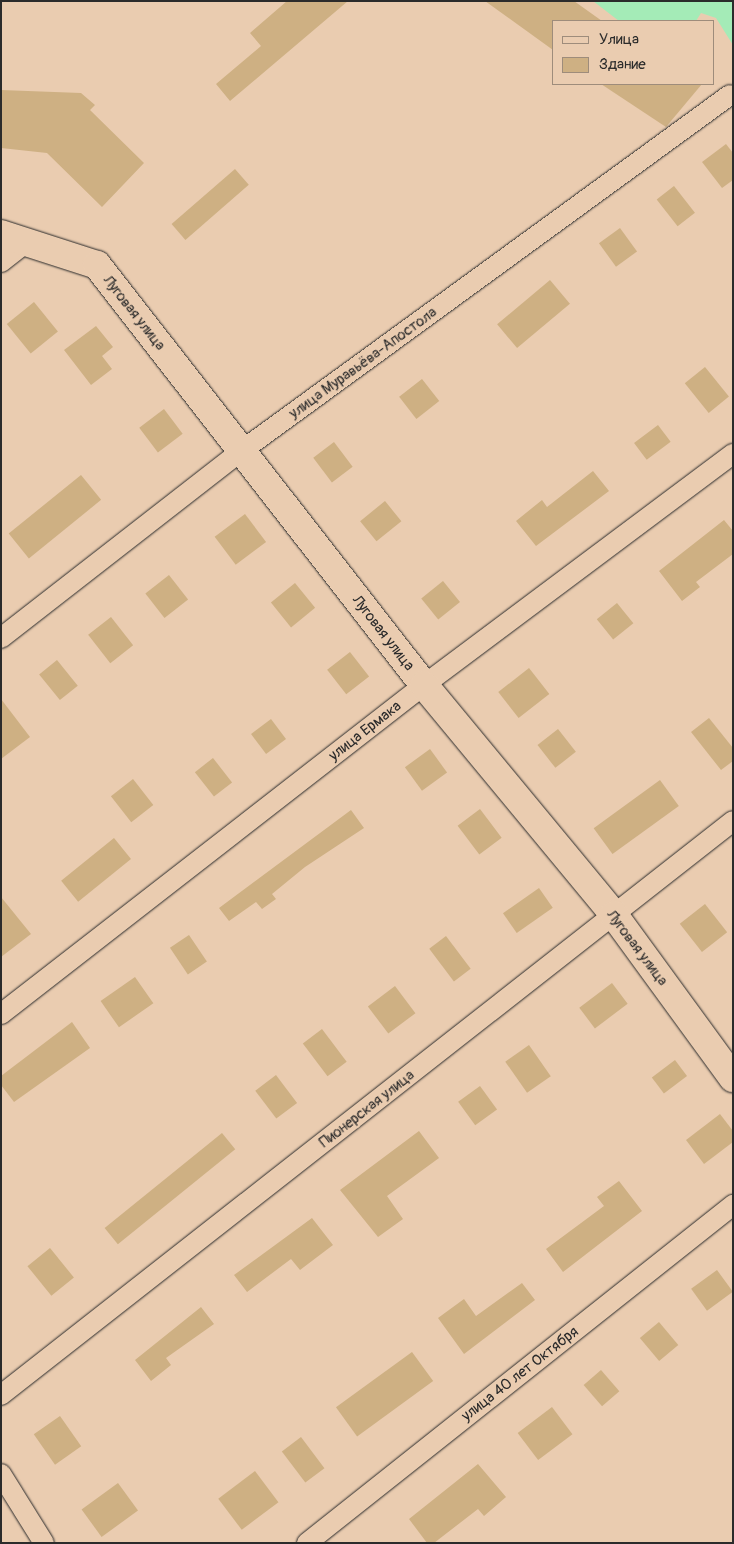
<!DOCTYPE html>
<html>
<head>
<meta charset="utf-8">
<style>
  body { margin:0 }
  #map { position:relative; width:734px; height:1544px; overflow:hidden; background:#eaccb0; font-family:Pangolin,sans-serif }
  div>[style] { position:absolute }
  .green>* { inset:0; background:#a4ebb7 }
  .building>* { inset:0; background:#ceb083; transform-origin:0 0 }
  .roads { filter:drop-shadow(0 0 1px #2b2b2b) drop-shadow(0 0 1px #2b2b2b) }
  .street>* { height:20px; margin:-10px; padding:0 10px; transform-origin:10px; border-radius:10px; background:#eaccb0 }
  .secondary>* { height:28px; margin:-14px; padding:0 14px; transform-origin:14px; border-radius:14px; background:#eaccb0 }
  span { translate:-50% -50%; white-space:nowrap; text-align:center; line-height:1.15; -webkit-text-stroke:4px #eaccb0; paint-order:stroke }
  .street-label { font-size:15px; color:#2b2b2b }
  .frame { position:absolute; inset:0; border:2px solid #2b2b2b; pointer-events:none }
  .legend { position:absolute; left:552px; top:20px; width:162px; height:65px; box-sizing:border-box; background:#eaccb0; border:1px solid #9e8c7b; margin:0; padding:6px 9px; list-style:none; font-size:15px; color:#2b2b2b }
  .legend li { display:flex; align-items:center; gap:10px; height:25px }
  .legend b { width:25px; border:1px solid #9e8c7b }
</style>
</head>
<body>
<div id="map">
  <div class="green">
    <div style="clip-path:polygon(593px 1px,733px 1px,733px 45px,716px 18px,701px 13px,696px 21px,619px 21px)"></div>
  </div>
  <div class="building">
    <div style="clip-path:polygon(287px 1px,348px 1px,230px 101px,216px 84px,261px 46px,250px 33px)"></div>
    <div style="clip-path:polygon(485px 1px,574px 1px,602px 21px,553px 21px,553px 50px)"></div>
    <div style="clip-path:polygon(601px 84px,702px 84px,666px 127px)"></div>
    <div style="clip-path:polygon(1px 90px,81px 93px,95px 105px,90px 110px,144px 163px,102px 207px,47px 153px,1px 148px)"></div>
    <div style="clip-path:polygon(726px 144px,733px 153px,733px 180px,722px 188px,702px 162px)"></div>
    <div style="left:235px;top:169px;width:21px;height:84px;rotate:49deg"></div>
    <div style="left:674px;top:186px;width:34px;height:22px;rotate:52deg"></div>
    <div style="left:620px;top:228px;width:29px;height:26px;rotate:54deg"></div>
    <div style="left:550px;top:280px;width:31px;height:69px;rotate:50deg"></div>
    <div style="left:34px;top:302px;width:38px;height:35px;rotate:51deg"></div>
    <div style="clip-path:polygon(96px 326px,113px 347px,102px 356px,112px 369px,91px 385px,64px 350px)"></div>
    <div style="left:705px;top:367px;width:38px;height:26px;rotate:51deg"></div>
    <div style="left:422px;top:379px;width:28px;height:29px;rotate:52deg"></div>
    <div style="left:164px;top:409px;width:31px;height:31px;rotate:53deg"></div>
    <div style="left:658px;top:425px;width:21px;height:30px;rotate:53deg"></div>
    <div style="left:334px;top:442px;width:31px;height:26px;rotate:53deg"></div>
    <div style="clip-path:polygon(593px 471px,609px 491px,536px 546px,516px 521px,542px 500px,547px 507px)"></div>
    <div style="left:81px;top:475px;width:32px;height:93px;rotate:51deg"></div>
    <div style="left:385px;top:501px;width:26px;height:32px;rotate:51deg"></div>
    <div style="left:245px;top:514px;width:35px;height:38px;rotate:53deg"></div>
    <div style="clip-path:polygon(724px 520px,733px 531px,733px 554px,696px 582px,700px 587px,682px 601px,659px 571px)"></div>
    <div style="left:169px;top:575px;width:31px;height:30px;rotate:52deg"></div>
    <div style="left:443px;top:581px;width:27px;height:28px;rotate:51deg"></div>
    <div style="left:295px;top:583px;width:32px;height:31px;rotate:51deg"></div>
    <div style="left:617px;top:603px;width:26px;height:26px;rotate:51deg"></div>
    <div style="left:111px;top:617px;width:36px;height:29px;rotate:52deg"></div>
    <div style="left:350px;top:652px;width:31px;height:29px;rotate:52deg"></div>
    <div style="left:57px;top:660px;width:33px;height:23px;rotate:51deg"></div>
    <div style="left:529px;top:668px;width:33px;height:39px;rotate:52deg"></div>
    <div style="clip-path:polygon(1px 699px,30px 737px,1px 759px)"></div>
    <div style="clip-path:polygon(709px 718px,733px 748px,733px 761px,721px 770px,691px 732px)"></div>
    <div style="left:271px;top:719px;width:25px;height:25px;rotate:53deg"></div>
    <div style="left:558px;top:729px;width:29px;height:26px;rotate:52deg"></div>
    <div style="left:430px;top:749px;width:29px;height:31px;rotate:54deg"></div>
    <div style="left:213px;top:758px;width:31px;height:23px;rotate:52deg"></div>
    <div style="left:133px;top:779px;width:33px;height:28px;rotate:52deg"></div>
    <div style="left:660px;top:780px;width:32px;height:82px;rotate:54deg"></div>
    <div style="left:480px;top:809px;width:36px;height:28px;rotate:53deg"></div>
    <div style="clip-path:polygon(351px 810px,364px 828px,305px 867px,272px 894px,276px 899px,262px 909px,256px 902px,229px 921px,219px 908px)"></div>
    <div style="left:114px;top:838px;width:27px;height:68px;rotate:51deg"></div>
    <div style="left:539px;top:888px;width:24px;height:44px;rotate:55deg"></div>
    <div style="clip-path:polygon(1px 897px,31px 934px,1px 957px)"></div>
    <div style="left:705px;top:904px;width:36px;height:32px;rotate:52deg"></div>
    <div style="left:189px;top:935px;width:32px;height:23px;rotate:56deg"></div>
    <div style="left:446px;top:936px;width:41px;height:21px;rotate:53deg"></div>
    <div style="left:135px;top:977px;width:32px;height:42px;rotate:55deg"></div>
    <div style="left:612px;top:983px;width:26px;height:41px;rotate:53deg"></div>
    <div style="left:395px;top:986px;width:34px;height:34px;rotate:53deg"></div>
    <div style="clip-path:polygon(72px 1022px,90px 1048px,14px 1102px,1px 1085px,1px 1076px)"></div>
    <div style="left:322px;top:1029px;width:41px;height:24px;rotate:53deg"></div>
    <div style="left:529px;top:1045px;width:38px;height:29px;rotate:55deg"></div>
    <div style="left:675px;top:1060px;width:20px;height:29px;rotate:53deg"></div>
    <div style="left:276px;top:1075px;width:35px;height:26px;rotate:53deg"></div>
    <div style="left:480px;top:1086px;width:29px;height:27px;rotate:54deg"></div>
    <div style="clip-path:polygon(720px 1114px,733px 1131px,733px 1142px,704px 1164px,686px 1140px)"></div>
    <div style="clip-path:polygon(419px 1131px,439px 1158px,387px 1196px,403px 1219px,378px 1237px,340px 1190px)"></div>
    <div style="left:222px;top:1133px;width:21px;height:151px;rotate:51deg"></div>
    <div style="clip-path:polygon(619px 1181px,642px 1211px,563px 1272px,546px 1249px,604px 1206px,597px 1197px)"></div>
    <div style="clip-path:polygon(312px 1218px,333px 1245px,300px 1270px,291px 1259px,247px 1292px,234px 1275px)"></div>
    <div style="left:50px;top:1248px;width:38px;height:29px;rotate:51deg"></div>
    <div style="left:717px;top:1270px;width:27px;height:32px;rotate:54deg"></div>
    <div style="clip-path:polygon(522px 1283px,535px 1300px,464px 1354px,438px 1318px,464px 1299px,476px 1316px)"></div>
    <div style="clip-path:polygon(201px 1307px,214px 1324px,166px 1358px,171px 1365px,151px 1381px,135px 1360px)"></div>
    <div style="left:659px;top:1322px;width:30px;height:25px;rotate:50deg"></div>
    <div style="left:412px;top:1352px;width:36px;height:94px;rotate:54deg"></div>
    <div style="left:601px;top:1370px;width:28px;height:23px;rotate:49deg"></div>
    <div style="left:552px;top:1407px;width:34px;height:43px;rotate:53deg"></div>
    <div style="left:60px;top:1416px;width:37px;height:32px;rotate:55deg"></div>
    <div style="left:301px;top:1437px;width:39px;height:24px;rotate:53deg"></div>
    <div style="clip-path:polygon(478px 1464px,506px 1497px,484px 1516px,478px 1509px,434px 1543px,427px 1543px,409px 1519px)"></div>
    <div style="left:255px;top:1471px;width:39px;height:46px;rotate:53deg"></div>
    <div style="left:118px;top:1483px;width:34px;height:45px;rotate:54deg"></div>
  </div>
  <div class="roads">
    <div class="street">
      <div style="left:1px;top:262px;width:36px;rotate:-38deg"></div>
      <div style="left:1px;top:638px;width:303px;rotate:-37.9deg"></div>
      <div style="left:240px;top:452px;width:606px;rotate:-36.08deg"></div>
      <div style="left:1px;top:1014px;width:536px;rotate:-37.87deg"></div>
      <div style="left:424px;top:685px;width:386px;rotate:-36.8deg"></div>
      <div style="left:1px;top:1395px;width:930px;rotate:-38.1deg"></div>
      <div style="left:1px;top:1474px;width:81px;rotate:58.1deg"></div>
      <div style="left:307px;top:1543px;width:544px;rotate:-38.43deg"></div>
    </div>
    <div class="secondary">
      <div style="left:1px;top:234px;width:101px;rotate:17.9deg"></div>
      <div style="left:97px;top:265px;width:532px;rotate:52.1deg"></div>
      <div style="left:424px;top:685px;width:298px;rotate:50.4deg"></div>
      <div style="left:614px;top:915px;width:202px;rotate:53.9deg"></div>
    </div>
  </div>
  <div class="street-label">
    <span style="left:134px;top:313px;rotate:52deg">Луговая улица</span>
    <span style="left:363px;top:363px;rotate:-36deg">улица Муравьёва-Апостола</span>
    <span style="left:383px;top:633px;rotate:52deg">Луговая улица</span>
    <span style="left:365px;top:731px;rotate:-38deg">улица Ермака</span>
    <span style="left:637px;top:948px;rotate:53deg">Луговая улица</span>
    <span style="left:367px;top:1109px;rotate:-38deg">Пионерская улица</span>
    <span style="left:520px;top:1374px;rotate:-38deg">улица 40 лет Октября</span>
  </div>
  <div class="frame"></div>
  <ul class="legend">
  <li><b style="height:6px;background:#eaccb0"></b>Улица</li>
  <li><b style="height:14px;background:#ceb083"></b>Здание</li>
  </ul>
</div>
</body>
</html>
